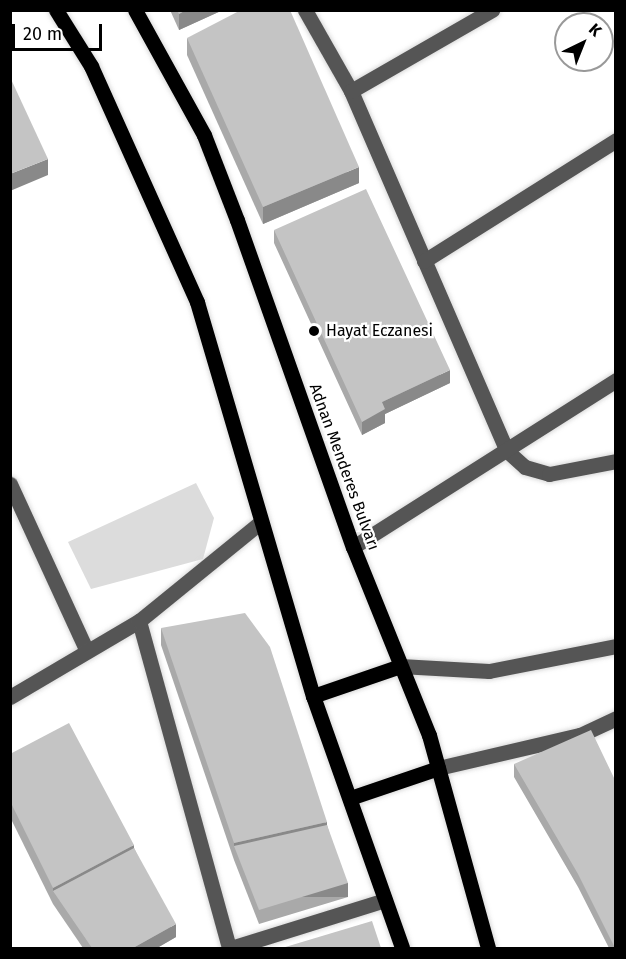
<!DOCTYPE html>
<html>
<head>
<meta charset="utf-8">
<style>
  body { margin:0 }
  #map { position:relative; width:626px; height:959px; overflow:hidden; background:#fff; font-family:"Fira Sans",sans-serif }
  div>[style] { position:absolute }
  .green>* { inset:0; background:#dcdcdc }
  .roads { filter:drop-shadow(0 0 2px #dbdbdb) drop-shadow(0 0 2px #dbdbdb) }
  .minor>* { height:15px; margin:-7.5px; padding:0 7.5px; transform-origin:7.5px; border-radius:7.5px; background:#555 }
  .major>* { height:15px; margin:-7.5px; padding:0 7.5px; transform-origin:7.5px; border-radius:7.5px; background:#000 }
  .wall>* { inset:0; background:#a9a9a9 }
  .shaded-wall>* { inset:0; background:#898989; transform-origin:0 0 }
  .building>* { inset:0; background:#c4c4c4 }
  .dots>* { width:16px; height:16px; translate:-50% -50%; box-sizing:border-box; border:3px solid #fff; border-radius:50% }
  span { translate:-50% -50%; white-space:nowrap; text-align:center; line-height:1.15; -webkit-text-stroke:4.5px #fff; paint-order:stroke }
  .poi-label { font-size:16px; color:#000 }
  .left { translate:0 -50%; text-align:left }
  .street-label { font-size:16px; color:#000 }
  .frame { position:absolute; inset:0; border:12px solid #000; pointer-events:none }
  .north { position:absolute; left:554px; top:12px; width:60px; height:60px; box-sizing:border-box; background:#fff; border:2px solid #999; border-radius:50%; rotate:43deg; font-size:16px; font-weight:700; line-height:24px; text-align:center; color:#000 }
  .north::after { content:''; display:block; margin:auto; width:21px; height:27px; background:#000; clip-path:polygon(50% 0,100% 100%,50% 72%,0 100%) }
  .scale { position:absolute; left:12px; top:24px; width:90px; height:27px; box-sizing:border-box; border:3px solid #000; border-top:0; padding-left:8px; font-size:18px; line-height:21px; white-space:nowrap; color:#000; -webkit-text-stroke:4px #fff; paint-order:stroke }
</style>
</head>
<body>
<div id="map">
  <div class="green">
    <div style="clip-path:polygon(196px 483px,214px 518px,203px 559px,91px 589px,68px 542px)"></div>
  </div>
  <div class="roads">
    <div class="minor">
      <div style="left:305px;top:10px;width:93px;rotate:60.4deg"></div>
      <div style="left:351px;top:91px;width:391px;rotate:66.6deg"></div>
      <div style="left:506px;top:450px;width:25px;rotate:42deg"></div>
      <div style="left:525px;top:467px;width:25px;rotate:16deg"></div>
      <div style="left:549px;top:474px;width:68px;rotate:-11deg"></div>
      <div style="left:351px;top:91px;width:163px;rotate:-29.9deg"></div>
      <div style="left:424px;top:261px;width:227px;rotate:-32.2deg"></div>
      <div style="left:10px;top:484px;width:182px;rotate:65.3deg"></div>
      <div style="left:353px;top:547px;width:312px;rotate:-32.4deg"></div>
      <div style="left:139px;top:621px;width:339px;rotate:74.6deg"></div>
      <div style="left:400px;top:666px;width:89px;rotate:3.2deg"></div>
      <div style="left:489px;top:671px;width:129px;rotate:-11.1deg"></div>
      <div style="left:10px;top:697px;width:150px;rotate:-30.5deg"></div>
      <div style="left:139px;top:621px;width:157px;rotate:-39.1deg"></div>
      <div style="left:438px;top:768px;width:146px;rotate:-13.1deg"></div>
      <div style="left:580px;top:735px;width:40px;rotate:-25deg"></div>
      <div style="left:231px;top:948px;width:161px;rotate:-17.3deg"></div>
    </div>
    <div class="major">
      <div style="left:56px;top:10px;width:66px;rotate:58deg"></div>
      <div style="left:91px;top:66px;width:259px;rotate:65.8deg"></div>
      <div style="left:197px;top:302px;width:411px;rotate:73.6deg"></div>
      <div style="left:313px;top:696px;width:267px;rotate:70.5deg"></div>
      <div style="left:135px;top:10px;width:143px;rotate:61.1deg"></div>
      <div style="left:204px;top:135px;width:91px;rotate:68.8deg"></div>
      <div style="left:237px;top:220px;width:347px;rotate:70.5deg"></div>
      <div style="left:353px;top:547px;width:203px;rotate:68deg"></div>
      <div style="left:429px;top:735px;width:221px;rotate:74.5deg"></div>
      <div style="left:313px;top:696px;width:92px;rotate:-19deg"></div>
      <div style="left:350px;top:798px;width:93px;rotate:-18.8deg"></div>
    </div>
  </div>
  <div class="wall">
    <div style="clip-path:polygon(170px 10px,223px 10px,179px 30px)"></div>
    <div style="clip-path:polygon(187px 38px,359px 183px,263px 224px,187px 55px)"></div>
    <div style="clip-path:polygon(274px 230px,450px 383px,385px 414px,385px 423px,362px 435px,274px 243px)"></div>
    <div style="clip-path:polygon(161px 628px,327px 825px,348px 897px,259px 924px,234px 860px,161px 645px)"></div>
    <div style="clip-path:polygon(10px 754px,134px 848px,176px 937px,157px 948px,83px 948px,53px 904px,10px 817px)"></div>
    <div style="clip-path:polygon(514px 764px,615px 780px,615px 948px,609px 948px,578px 887px,514px 777px)"></div>
  </div>
  <div class="shaded-wall">
    <div style="clip-path:polygon(186px 10px,223px 10px,179px 30px,179px 14px)"></div>
    <div style="clip-path:polygon(48px 159px,48px 175px,10px 191px,10px 174px)"></div>
    <div style="clip-path:polygon(359px 167px,359px 183px,263px 224px,263px 207px)"></div>
    <div style="clip-path:polygon(450px 370px,450px 383px,385px 414px,385px 423px,362px 435px,362px 422px,382px 402px)"></div>
    <div style="clip-path:polygon(327px 822px,327px 839px,234px 846px,234px 843px)"></div>
    <div style="clip-path:polygon(134px 845px,134px 862px,53px 891px,53px 888px)"></div>
    <div style="left:348px;top:883px;width:14px;height:93px;rotate:90deg"></div>
    <div style="clip-path:polygon(176px 924px,176px 937px,157px 948px,133px 948px)"></div>
  </div>
  <div class="building">
    <div style="clip-path:polygon(177px 10px,186px 10px,179px 14px)"></div>
    <div style="clip-path:polygon(241px 10px,290px 10px,359px 167px,263px 207px,187px 38px)"></div>
    <div style="clip-path:polygon(10px 77px,48px 159px,10px 174px)"></div>
    <div style="clip-path:polygon(366px 189px,450px 370px,382px 402px,385px 409px,362px 422px,274px 230px)"></div>
    <div style="clip-path:polygon(245px 613px,270px 647px,327px 822px,234px 843px,161px 628px)"></div>
    <div style="clip-path:polygon(69px 723px,134px 845px,53px 888px,10px 801px,10px 754px)"></div>
    <div style="clip-path:polygon(591px 730px,615px 780px,615px 948px,578px 874px,514px 764px)"></div>
    <div style="clip-path:polygon(327px 825px,348px 883px,259px 910px,234px 846px)"></div>
    <div style="clip-path:polygon(134px 848px,176px 924px,133px 948px,92px 948px,53px 891px)"></div>
    <div style="clip-path:polygon(372px 921px,381px 948px,282px 948px)"></div>
  </div>
  <div class="dots">
    <div style="left:314px;top:331px;background:#000"></div>
  </div>
  <div class="poi-label">
    <span class="left" style="left:326px;top:331px">Hayat Eczanesi</span>
  </div>
  <div class="street-label">
    <span style="left:344px;top:467px;rotate:70deg">Adnan Menderes Bulvarı</span>
  </div>
  <div class="frame"></div>
  <div class="north">K</div>
  <div class="scale">20 m</div>
</div>
</body>
</html>
